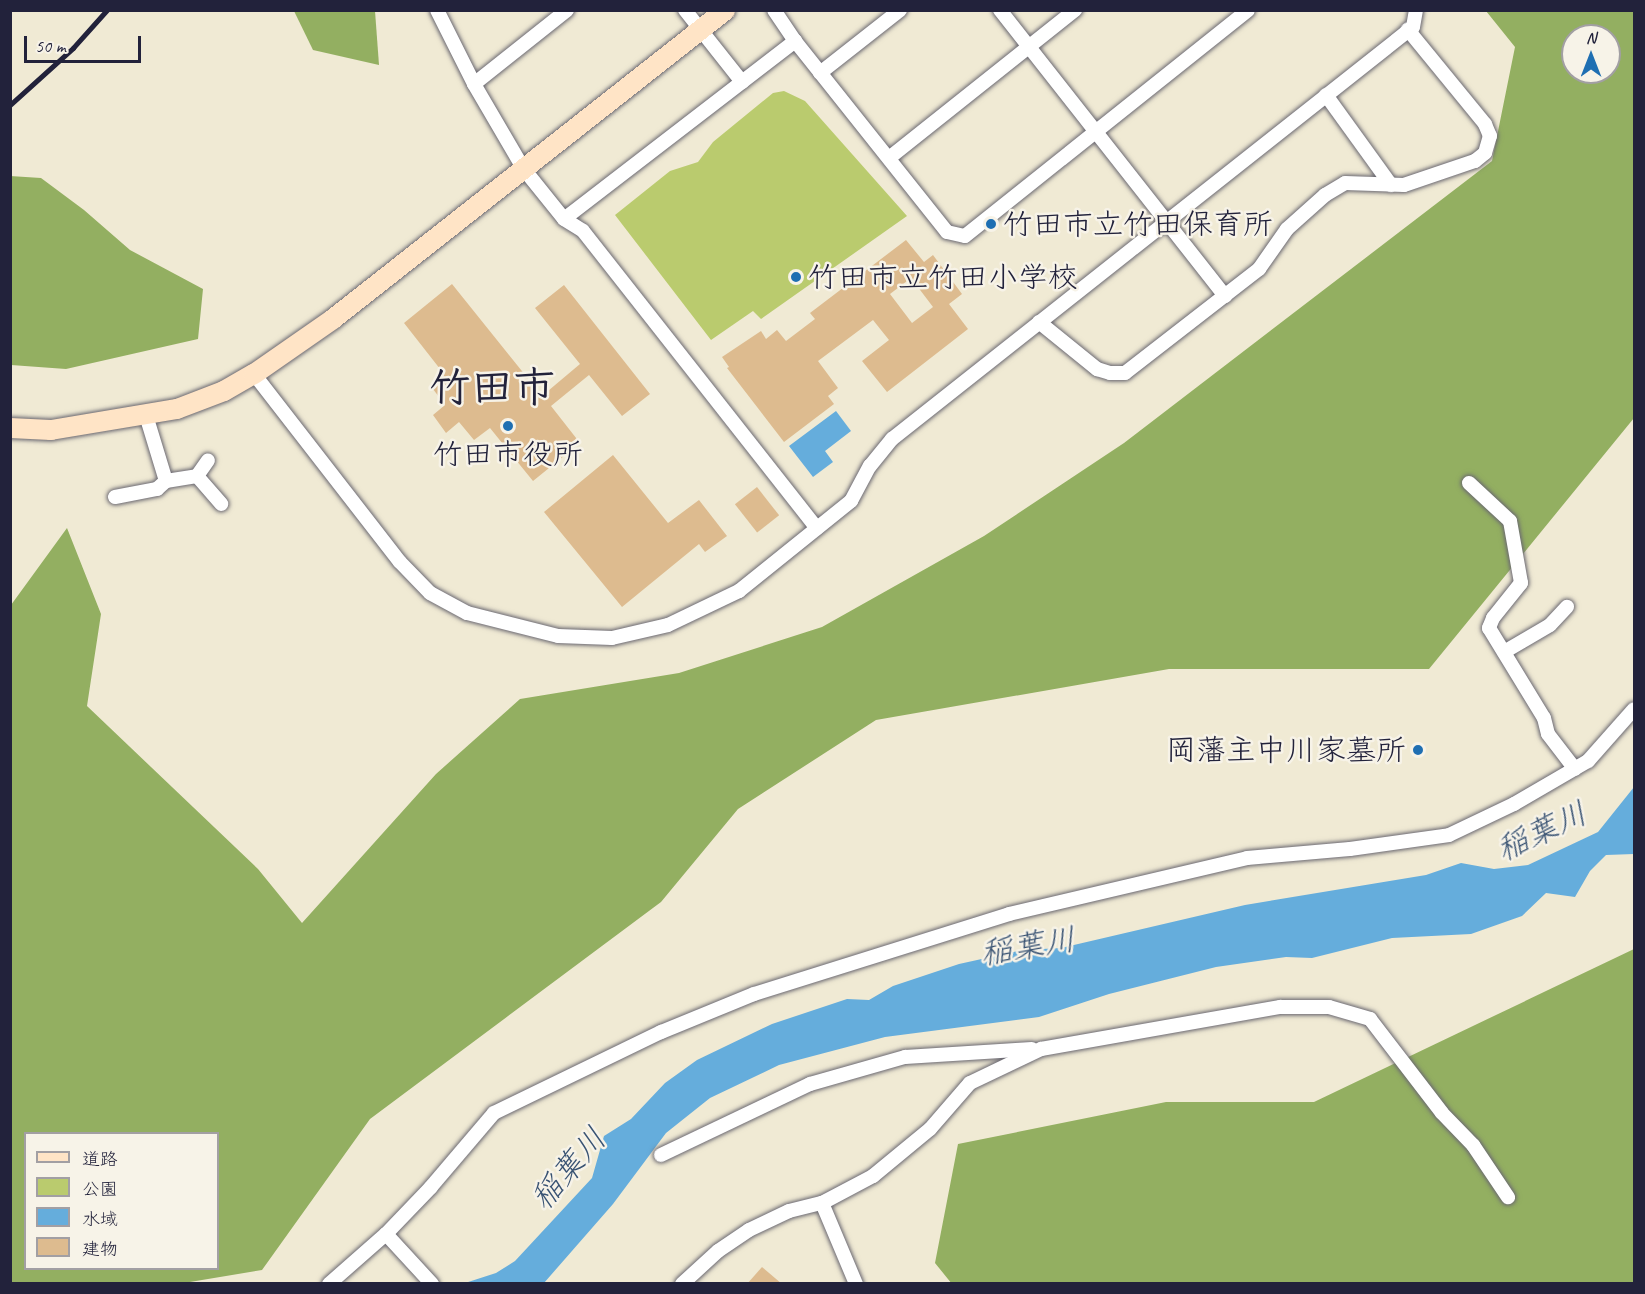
<!DOCTYPE html>
<html>
<head>
<meta charset="utf-8">
<style>
  body { margin:0 }
  #map { position:relative; width:1645px; height:1294px; overflow:hidden; background:#f0ead4; font-family:Caveat,"Klee One",sans-serif }
  div>[style] { position:absolute }
  .green>* { inset:0; background:#bacb6e }
  .forest>* { inset:0; background:#93af61 }
  .water>* { inset:0; background:#65addc }
  .building>* { inset:0; background:#ddbb8f; transform-origin:0 0 }
  .roads { filter:drop-shadow(0 0 2px #6a6871) drop-shadow(0 0 2px #6a6871) }
  .street>* { height:14px; margin:-7px; padding:0 7px; transform-origin:7px; border-radius:7px; background:#fff }
  .secondary>* { height:20px; margin:-10px; padding:0 10px; transform-origin:10px; border-radius:10px; background:#ffe4c6 }
  .rail>* { height:4.5px; margin:-2.25px; padding:0 2.25px; transform-origin:2.25px; border-radius:2.25px; background:#22223b }
  .dots>* { width:16px; height:16px; translate:-50% -50%; box-sizing:border-box; border:3px solid #f7f3e8; border-radius:50% }
  span { translate:-50% -50%; white-space:nowrap; text-align:center; line-height:1.15; -webkit-text-stroke:5px #f7f3e8; paint-order:stroke }
  .poi-label { font-size:30px; color:#22223b }
  .left { translate:0 -50%; text-align:left }
  .right { translate:-100% -50%; text-align:right }
  .water-label { font-size:32px; color:#395373; font-style:italic }
  .town-label { font-size:42px; color:#22223b; font-weight:700 }
  .frame { position:absolute; inset:0; border:12px solid #22223b; pointer-events:none }
  .legend { position:absolute; left:24px; top:1132px; width:195px; height:138px; box-sizing:border-box; background:#f7f3e8; border:2px solid #a29fa3; margin:0; padding:8px 10px; list-style:none; font-size:18px; color:#22223b }
  .legend li { display:flex; align-items:center; gap:12px; height:30px }
  .legend b { width:30px; border:2px solid #a29fa3 }
  .north { position:absolute; left:1561px; top:24px; width:60px; height:60px; box-sizing:border-box; background:#f7f3e8; border:2px solid #a29fa3; border-radius:50%; rotate:0deg; font-size:16px; font-weight:700; line-height:24px; text-align:center; color:#22223b }
  .north::after { content:''; display:block; margin:auto; width:21px; height:27px; background:#1f6fb2; clip-path:polygon(50% 0,100% 100%,50% 72%,0 100%) }
  .scale { position:absolute; left:24px; top:36px; width:117px; height:27px; box-sizing:border-box; border:3px solid #22223b; border-top:0; padding-left:8px; font-size:18px; line-height:21px; white-space:nowrap; color:#22223b; -webkit-text-stroke:4px #f7f3e8; paint-order:stroke }
</style>
</head>
<body>
<div id="map">
  <div class="green">
    <div style="clip-path:polygon(784px 91px,805px 101px,907px 216px,761px 319px,753px 311px,711px 340px,615px 215px,670px 171px,698px 162px,713px 142px,773px 93px)"></div>
  </div>
  <div class="forest">
    <div style="clip-path:polygon(294px 11px,375px 11px,379px 65px,313px 50px)"></div>
    <div style="clip-path:polygon(evenodd,1486px 11px,1634px 11px,1634px 418px,1429px 669px,1169px 669px,876px 720px,738px 809px,661px 902px,370px 1119px,262px 1270px,178px 1284px,11px 1284px,11px 605px,67px 528px,101px 614px,87px 706px,258px 869px,302px 923px,436px 774px,520px 699px,679px 673px,822px 627px,984px 536px,1124px 443px,1492px 161px,1515px 47px,1486px 11px,1573px 36px,1609px 36px,1609px 72px,1573px 72px,1573px 36px,1486px 11px,26px 1134px,218px 1134px,218px 1268px,26px 1268px,26px 1134px)"></div>
    <div style="clip-path:polygon(10px 176px,41px 178px,84px 210px,130px 250px,203px 289px,198px 339px,66px 369px,11px 365px)"></div>
    <div style="clip-path:polygon(1634px 949px,1634px 1283px,952px 1284px,935px 1263px,958px 1144px,1166px 1102px,1314px 1102px)"></div>
  </div>
  <div class="water">
    <div style="clip-path:polygon(836px 411px,851px 431px,825px 451px,833px 462px,813px 477px,789px 446px)"></div>
    <div style="clip-path:polygon(1634px 787px,1634px 854px,1606px 855px,1590px 871px,1575px 897px,1546px 893px,1522px 916px,1471px 934px,1392px 938px,1312px 958px,1286px 957px,1216px 967px,1109px 994px,1039px 1017px,885px 1037px,779px 1065px,710px 1098px,666px 1133px,613px 1204px,544px 1283px,465px 1283px,496px 1273px,515px 1261px,592px 1178px,604px 1136px,631px 1119px,665px 1083px,697px 1060px,772px 1024px,847px 999px,869px 1000px,893px 986px,959px 964px,1023px 950px,1061px 948px,1245px 905px,1426px 875px,1461px 863px,1494px 869px,1528px 865px,1598px 832px)"></div>
  </div>
  <div class="building">
    <div style="clip-path:polygon(evenodd,906px 240px,924px 262px,933px 255px,962px 294px,949px 304px,968px 329px,887px 392px,862px 361px,889px 340px,873px 320px,818px 361px,838px 388px,828px 396px,834px 404px,784px 442px,727px 368px,729px 367px,722px 357px,761px 331px,766px 339px,777px 330px,786px 341px,815px 319px,810px 313px,906px 240px,911px 278px,933px 307px,912px 323px,890px 294px,911px 278px)"></div>
    <div style="clip-path:polygon(452px 284px,542px 396px,580px 364px,535px 308px,564px 285px,650px 394px,622px 416px,589px 375px,551px 406px,580px 443px,533px 481px,490px 428px,474px 440px,459px 422px,446px 433px,433px 415px,445px 405px,430px 385px,444px 374px,404px 323px)"></div>
    <div style="clip-path:polygon(613px 455px,668px 523px,699px 500px,727px 536px,705px 552px,699px 544px,622px 607px,544px 512px)"></div>
    <div style="left:757px;top:487px;width:36px;height:28px;rotate:52deg"></div>
    <div style="clip-path:polygon(762px 1267px,782px 1284px,747px 1284px)"></div>
  </div>
  <div class="roads">
    <div class="street">
      <div style="left:437px;top:10px;width:83px;rotate:63.4deg"></div>
      <div style="left:474px;top:84px;width:97px;rotate:59.7deg"></div>
      <div style="left:523px;top:168px;width:65px;rotate:51.2deg"></div>
      <div style="left:564px;top:219px;width:22px;rotate:32deg"></div>
      <div style="left:583px;top:231px;width:378px;rotate:51.8deg"></div>
      <div style="left:685px;top:10px;width:92px;rotate:51.6deg"></div>
      <div style="left:774px;top:10px;width:37px;rotate:56deg"></div>
      <div style="left:1000px;top:10px;width:364px;rotate:51.8deg"></div>
      <div style="left:820px;top:73px;width:102px;rotate:-38.2deg"></div>
      <div style="left:474px;top:84px;width:119px;rotate:-38.5deg"></div>
      <div style="left:1326px;top:95px;width:111px;rotate:54.2deg"></div>
      <div style="left:889px;top:158px;width:238px;rotate:-38.5deg"></div>
      <div style="left:564px;top:219px;width:292px;rotate:-37.6deg"></div>
      <div style="left:795px;top:41px;width:244px;rotate:51.5deg"></div>
      <div style="left:947px;top:232px;width:18px;rotate:13deg"></div>
      <div style="left:965px;top:236px;width:362px;rotate:-38.6deg"></div>
      <div style="left:1039px;top:322px;width:75px;rotate:39deg"></div>
      <div style="left:1097px;top:369px;width:14px;rotate:17deg"></div>
      <div style="left:1110px;top:373px;width:15px"></div>
      <div style="left:1125px;top:373px;width:170px;rotate:-37.8deg"></div>
      <div style="left:1259px;top:269px;width:49px;rotate:-55deg"></div>
      <div style="left:1287px;top:229px;width:51px;rotate:-41.8deg"></div>
      <div style="left:1325px;top:195px;width:23px;rotate:-31deg"></div>
      <div style="left:1345px;top:183px;width:59px;rotate:1.9deg"></div>
      <div style="left:1404px;top:185px;width:75px;rotate:-18.7deg"></div>
      <div style="left:1475px;top:161px;width:13px;rotate:-39deg"></div>
      <div style="left:1485px;top:153px;width:18px;rotate:-74deg"></div>
      <div style="left:1490px;top:136px;width:13px;rotate:-113deg"></div>
      <div style="left:1485px;top:124px;width:122px;rotate:-129.3deg"></div>
      <div style="left:254px;top:374px;width:238px;rotate:52.2deg"></div>
      <div style="left:400px;top:562px;width:43px;rotate:45.9deg"></div>
      <div style="left:430px;top:593px;width:42px;rotate:28.4deg"></div>
      <div style="left:467px;top:613px;width:94px;rotate:14.2deg"></div>
      <div style="left:558px;top:636px;width:54px;rotate:2.1deg"></div>
      <div style="left:612px;top:638px;width:57px;rotate:-13.1deg"></div>
      <div style="left:668px;top:625px;width:79px;rotate:-25.6deg"></div>
      <div style="left:739px;top:591px;width:144px;rotate:-38.8deg"></div>
      <div style="left:851px;top:501px;width:40px;rotate:-62deg"></div>
      <div style="left:870px;top:466px;width:35px;rotate:-51deg"></div>
      <div style="left:892px;top:439px;width:664px;rotate:-38.34deg"></div>
      <div style="left:1413px;top:27px;width:17px;rotate:-80deg"></div>
      <div style="left:197px;top:476px;width:37px;rotate:49deg"></div>
      <div style="left:166px;top:481px;width:31px;rotate:-9deg"></div>
      <div style="left:197px;top:476px;width:19px;rotate:-55deg"></div>
      <div style="left:1469px;top:483px;width:56px;rotate:42.8deg"></div>
      <div style="left:1510px;top:521px;width:63px;rotate:79.9deg"></div>
      <div style="left:1521px;top:583px;width:45px;rotate:128.7deg"></div>
      <div style="left:1493px;top:618px;width:11px;rotate:112deg"></div>
      <div style="left:1489px;top:628px;width:105px;rotate:58.6deg"></div>
      <div style="left:1544px;top:718px;width:16px;rotate:76deg"></div>
      <div style="left:1548px;top:734px;width:44px;rotate:52.4deg"></div>
      <div style="left:115px;top:497px;width:43px;rotate:-10.8deg"></div>
      <div style="left:157px;top:489px;width:12px;rotate:-42deg"></div>
      <div style="left:166px;top:481px;width:69px;rotate:-106.9deg"></div>
      <div style="left:1504px;top:652px;width:53px;rotate:-30.4deg"></div>
      <div style="left:1550px;top:625px;width:25px;rotate:-47deg"></div>
      <div style="left:661px;top:1155px;width:165px;rotate:-25.5deg"></div>
      <div style="left:810px;top:1084px;width:99px;rotate:-15.9deg"></div>
      <div style="left:905px;top:1057px;width:127px;rotate:-3.6deg"></div>
      <div style="left:822px;top:1203px;width:58px;rotate:-27.9deg"></div>
      <div style="left:873px;top:1176px;width:74px;rotate:-39.5deg"></div>
      <div style="left:930px;top:1129px;width:61px;rotate:-49deg"></div>
      <div style="left:970px;top:1083px;width:79px;rotate:-25.6deg"></div>
      <div style="left:1041px;top:1049px;width:243px;rotate:-10deg"></div>
      <div style="left:1280px;top:1007px;width:49px"></div>
      <div style="left:1329px;top:1007px;width:43px;rotate:16.3deg"></div>
      <div style="left:1370px;top:1019px;width:118px;rotate:52.5deg"></div>
      <div style="left:1442px;top:1113px;width:45px;rotate:45.9deg"></div>
      <div style="left:1473px;top:1145px;width:63px;rotate:56.1deg"></div>
      <div style="left:386px;top:1234px;width:68px;rotate:47.4deg"></div>
      <div style="left:329px;top:1284px;width:76px;rotate:-41.3deg"></div>
      <div style="left:386px;top:1234px;width:65px;rotate:-46.2deg"></div>
      <div style="left:431px;top:1187px;width:97px;rotate:-49.6deg"></div>
      <div style="left:494px;top:1113px;width:186px;rotate:-25.9deg"></div>
      <div style="left:661px;top:1032px;width:100px;rotate:-22.2deg"></div>
      <div style="left:754px;top:994px;width:267px;rotate:-17.4deg"></div>
      <div style="left:1009px;top:914px;width:244px;rotate:-13.2deg"></div>
      <div style="left:1247px;top:858px;width:103px;rotate:-5deg"></div>
      <div style="left:1350px;top:849px;width:100px;rotate:-8deg"></div>
      <div style="left:1449px;top:835px;width:72px;rotate:-25.5deg"></div>
      <div style="left:1514px;top:804px;width:86px;rotate:-30.2deg"></div>
      <div style="left:1588px;top:761px;width:69px;rotate:-48.5deg"></div>
      <div style="left:682px;top:1284px;width:49px;rotate:-42.5deg"></div>
      <div style="left:718px;top:1251px;width:37px;rotate:-34deg"></div>
      <div style="left:749px;top:1230px;width:44px;rotate:-25.4deg"></div>
      <div style="left:789px;top:1211px;width:34px;rotate:-14deg"></div>
      <div style="left:822px;top:1203px;width:88px;rotate:67.2deg"></div>
    </div>
    <div class="secondary">
      <div style="left:10px;top:428px;width:41px;rotate:2.8deg"></div>
      <div style="left:51px;top:430px;width:128px;rotate:-9.5deg"></div>
      <div style="left:177px;top:409px;width:50px;rotate:-21deg"></div>
      <div style="left:224px;top:391px;width:34px;rotate:-30deg"></div>
      <div style="left:254px;top:374px;width:96px;rotate:-34.8deg"></div>
      <div style="left:333px;top:319px;width:499px;rotate:-38.2deg"></div>
    </div>
  </div>
  <div class="rail">
    <div style="left:10px;top:105px;width:85px;rotate:-42.1deg"></div>
    <div style="left:73px;top:48px;width:51px;rotate:-48.2deg"></div>
  </div>
  <div class="dots">
    <div style="left:991px;top:224px;background:#1f6fb2"></div>
    <div style="left:796px;top:277px;background:#1f6fb2"></div>
    <div style="left:508px;top:426px;background:#1f6fb2"></div>
    <div style="left:1418px;top:750px;background:#1f6fb2"></div>
  </div>
  <div class="poi-label">
    <span class="left" style="left:1003px;top:224px">竹田市立竹田保育所</span>
    <span class="left" style="left:808px;top:277px">竹田市立竹田小学校</span>
    <span style="left:508px;top:454px">竹田市役所</span>
    <span class="right" style="left:1406px;top:750px">岡藩主中川家墓所</span>
  </div>
  <div class="water-label">
    <span style="left:1542px;top:832px;rotate:-25deg">稲葉川</span>
    <span style="left:1028px;top:947px;rotate:-9deg">稲葉川</span>
    <span style="left:569px;top:1169px;rotate:-49deg">稲葉川</span>
  </div>
  <div class="town-label">
    <span style="left:492px;top:388px">竹田市</span>
  </div>
  <div class="frame"></div>
  <ul class="legend">
  <li><b style="height:8px;background:#ffe4c6"></b>道路</li>
  <li><b style="height:16px;background:#bacb6e"></b>公園</li>
  <li><b style="height:16px;background:#65addc"></b>水域</li>
  <li><b style="height:16px;background:#ddbb8f"></b>建物</li>
  </ul>
  <div class="north">N</div>
  <div class="scale">50 m</div>
</div>
</body>
</html>
